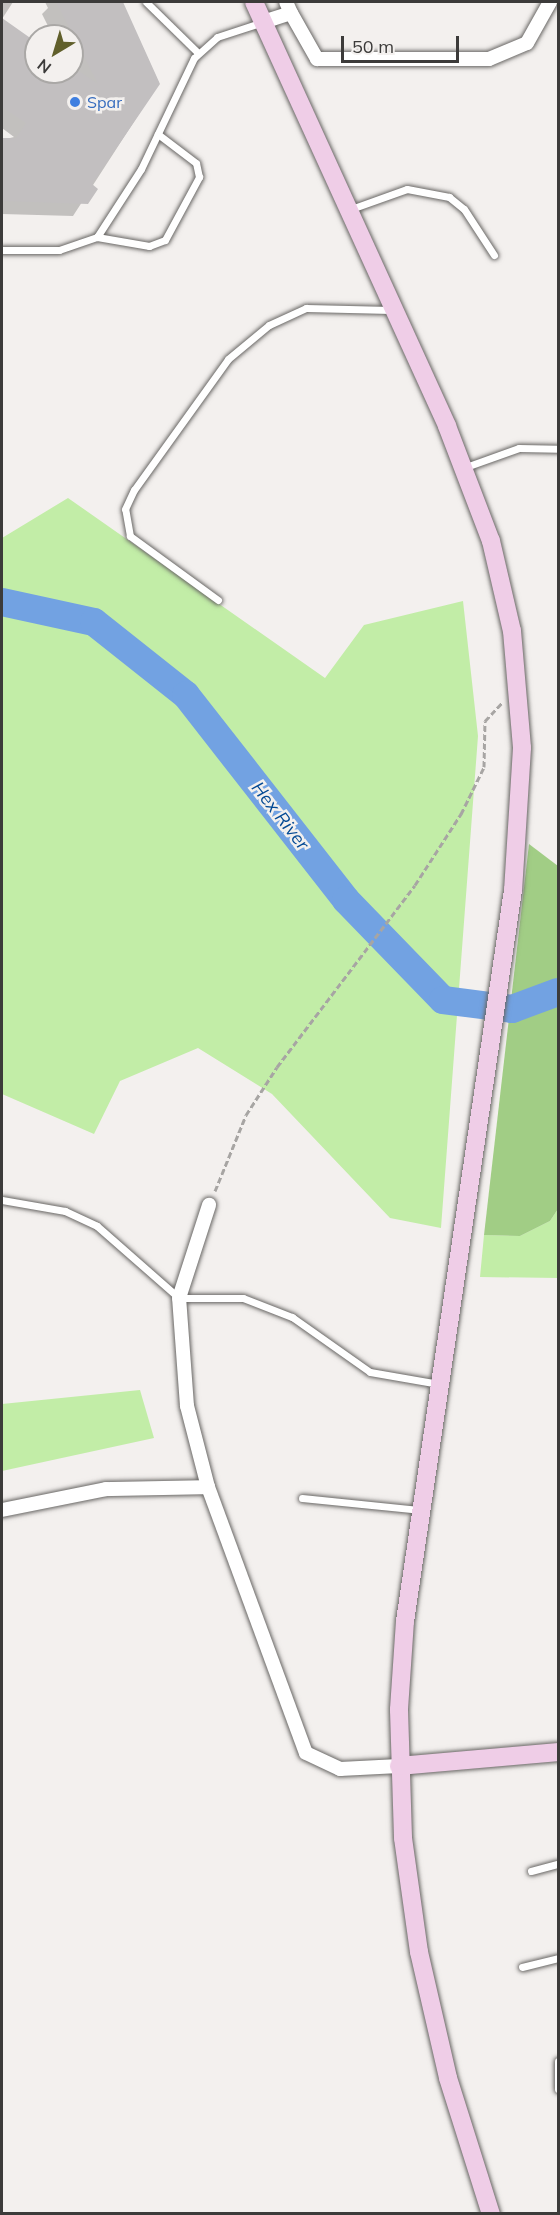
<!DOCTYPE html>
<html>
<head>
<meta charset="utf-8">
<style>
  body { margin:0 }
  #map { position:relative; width:560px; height:2215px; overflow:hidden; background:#f3f0ee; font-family:Mulish,sans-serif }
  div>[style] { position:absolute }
  .green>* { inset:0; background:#c2eda7 }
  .forest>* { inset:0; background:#a1cd85 }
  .shadow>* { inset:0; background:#0003 }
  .river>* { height:28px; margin:-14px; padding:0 14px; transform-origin:14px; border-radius:14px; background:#72a2e2 }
  .building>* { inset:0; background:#c2bfc0 }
  .path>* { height:3px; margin-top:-1.5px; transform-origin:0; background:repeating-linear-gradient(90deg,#a7a5a3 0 6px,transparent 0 9px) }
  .roads { filter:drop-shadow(0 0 2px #696765) drop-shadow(0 0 2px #696765) }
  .lane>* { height:7px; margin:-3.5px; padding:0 3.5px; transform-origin:3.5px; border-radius:3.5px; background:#fff }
  .street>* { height:14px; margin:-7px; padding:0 7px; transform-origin:7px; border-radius:7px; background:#fff }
  .secondary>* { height:18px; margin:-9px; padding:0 9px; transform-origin:9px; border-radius:9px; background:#efcde7 }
  .dots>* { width:16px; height:16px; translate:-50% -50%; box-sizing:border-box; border:3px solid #f3f0ee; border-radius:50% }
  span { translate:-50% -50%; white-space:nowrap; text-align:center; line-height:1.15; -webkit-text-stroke:5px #f3f0ee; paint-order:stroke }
  .shop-label { font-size:16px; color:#366cbe }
  .left { translate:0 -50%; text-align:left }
  .water-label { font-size:18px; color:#034994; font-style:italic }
  .frame { position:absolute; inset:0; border:3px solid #3c3b3a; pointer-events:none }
  .north { position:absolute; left:24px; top:24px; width:60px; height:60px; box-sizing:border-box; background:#f3f0ee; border:2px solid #aaa8a6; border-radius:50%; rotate:218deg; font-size:16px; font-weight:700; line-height:24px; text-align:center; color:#3c3b3a }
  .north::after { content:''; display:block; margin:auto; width:21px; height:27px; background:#605f2b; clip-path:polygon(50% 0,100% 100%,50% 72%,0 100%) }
  .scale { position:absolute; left:341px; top:36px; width:118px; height:27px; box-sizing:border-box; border:3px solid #3c3b3a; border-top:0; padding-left:8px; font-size:18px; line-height:21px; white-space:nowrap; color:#3c3b3a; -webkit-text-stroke:4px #f3f0ee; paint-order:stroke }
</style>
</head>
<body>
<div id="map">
  <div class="green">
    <div style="clip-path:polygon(68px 498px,325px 678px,364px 625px,463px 601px,478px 736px,441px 1228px,390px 1218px,272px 1094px,198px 1048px,120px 1081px,94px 1134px,2px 1094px,2px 538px)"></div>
    <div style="clip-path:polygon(558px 1209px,558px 1278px,480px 1277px,484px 1235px,520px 1236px,550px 1221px)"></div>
    <div style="clip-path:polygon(140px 1390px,154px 1438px,2px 1471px,2px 1404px)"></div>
  </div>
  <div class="forest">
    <div style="clip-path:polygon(529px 844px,558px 866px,558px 1209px,550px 1221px,520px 1236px,484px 1235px)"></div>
  </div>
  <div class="shadow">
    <div style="clip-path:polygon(2px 2px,13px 2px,2px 19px)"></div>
    <div style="clip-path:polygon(45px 2px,122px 2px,159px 83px,73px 216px,2px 214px,2px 140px,14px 137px,2px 128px,2px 20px,36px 44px,36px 72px,72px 72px,72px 36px,53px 36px,42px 14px,48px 8px)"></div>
  </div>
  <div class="river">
    <div style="left:2px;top:602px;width:94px;rotate:12.3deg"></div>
    <div style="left:94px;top:622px;width:117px;rotate:38.4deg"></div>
    <div style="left:186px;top:695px;width:260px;rotate:52deg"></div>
    <div style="left:346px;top:900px;width:139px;rotate:45.9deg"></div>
    <div style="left:443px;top:1000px;width:70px;rotate:7.4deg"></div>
    <div style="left:512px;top:1009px;width:49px;rotate:-20.3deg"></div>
  </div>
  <div class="building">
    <div style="clip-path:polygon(56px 2px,123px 2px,160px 84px,92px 184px,98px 189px,88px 204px,2px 201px,2px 138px,16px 138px,26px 123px,2px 107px,2px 18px,36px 42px,36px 72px,80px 72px,98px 84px)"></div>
  </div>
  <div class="path">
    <div style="left:215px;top:1191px;width:82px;rotate:-67.8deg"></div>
    <div style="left:246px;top:1115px;width:57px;rotate:-57.1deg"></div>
    <div style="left:277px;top:1067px;width:228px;rotate:-52.8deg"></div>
    <div style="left:415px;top:885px;width:85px;rotate:-57.1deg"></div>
    <div style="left:461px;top:814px;width:52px;rotate:-63.9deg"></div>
    <div style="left:484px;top:767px;width:46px;rotate:-88.8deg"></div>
    <div style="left:485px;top:721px;width:25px;rotate:-47deg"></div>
  </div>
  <div class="roads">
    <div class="lane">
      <div style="left:146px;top:2px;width:73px;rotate:44.4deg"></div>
      <div style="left:351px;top:209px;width:59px;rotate:-19.7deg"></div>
      <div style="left:407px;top:189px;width:43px;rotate:10.8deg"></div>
      <div style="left:449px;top:197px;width:19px;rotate:39deg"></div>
      <div style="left:464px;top:209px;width:55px;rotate:56.9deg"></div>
      <div style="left:97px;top:237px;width:53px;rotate:9.8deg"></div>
      <div style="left:149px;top:246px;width:17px;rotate:-21deg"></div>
      <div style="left:165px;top:240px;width:72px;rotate:-61.6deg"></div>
      <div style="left:199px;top:177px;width:14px;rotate:-102deg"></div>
      <div style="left:196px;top:163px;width:48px;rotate:-142.7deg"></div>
      <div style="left:2px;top:250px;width:57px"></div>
      <div style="left:59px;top:250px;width:40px;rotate:-18.9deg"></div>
      <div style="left:97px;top:237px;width:81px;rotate:-57.1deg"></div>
      <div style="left:141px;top:169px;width:123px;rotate:-64.5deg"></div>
      <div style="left:194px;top:58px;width:31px;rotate:-42deg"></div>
      <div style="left:217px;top:37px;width:48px;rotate:-18.1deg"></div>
      <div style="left:463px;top:468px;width:59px;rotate:-19.7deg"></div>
      <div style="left:519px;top:448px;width:39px;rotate:1deg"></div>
      <div style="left:218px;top:600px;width:109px;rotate:-144deg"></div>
      <div style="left:130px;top:536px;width:27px;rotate:-100deg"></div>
      <div style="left:125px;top:509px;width:21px;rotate:-65deg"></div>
      <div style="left:134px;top:490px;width:161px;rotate:-54.3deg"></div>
      <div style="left:228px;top:359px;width:53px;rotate:-39.7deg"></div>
      <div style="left:269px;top:325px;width:41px;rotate:-24.7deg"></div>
      <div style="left:306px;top:308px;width:85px;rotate:1.3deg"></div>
      <div style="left:2px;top:1200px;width:64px;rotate:9.9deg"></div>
      <div style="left:65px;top:1211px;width:35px;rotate:25deg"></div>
      <div style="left:97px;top:1226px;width:109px;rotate:41.3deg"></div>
      <div style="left:179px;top:1298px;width:64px"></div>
      <div style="left:243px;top:1298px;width:53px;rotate:21.2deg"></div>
      <div style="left:292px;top:1317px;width:95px;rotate:35.2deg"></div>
      <div style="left:370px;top:1372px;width:70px;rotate:9.9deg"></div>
      <div style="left:302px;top:1498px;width:120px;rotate:5.8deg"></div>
      <div style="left:531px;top:1871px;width:28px;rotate:-15deg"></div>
      <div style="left:522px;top:1967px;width:37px;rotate:-14deg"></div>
      <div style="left:558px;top:2061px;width:28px;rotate:90deg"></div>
    </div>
    <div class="street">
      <div style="left:291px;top:13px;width:53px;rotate:60.5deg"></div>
      <div style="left:317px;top:59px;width:172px"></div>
      <div style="left:489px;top:59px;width:41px;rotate:-22.8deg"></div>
      <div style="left:527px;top:43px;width:47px;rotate:-60.7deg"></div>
      <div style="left:263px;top:22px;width:29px;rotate:-18deg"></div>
      <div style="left:291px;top:13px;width:12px;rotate:-114deg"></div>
      <div style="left:208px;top:1487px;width:84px;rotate:-104.5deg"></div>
      <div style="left:187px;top:1406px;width:108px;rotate:-94.2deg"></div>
      <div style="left:179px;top:1298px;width:98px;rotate:-72.1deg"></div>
      <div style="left:2px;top:1510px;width:106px;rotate:-11.4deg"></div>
      <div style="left:106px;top:1489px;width:102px;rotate:-1.1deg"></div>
      <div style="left:208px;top:1487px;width:283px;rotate:69.8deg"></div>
      <div style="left:306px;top:1753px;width:38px;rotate:25deg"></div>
      <div style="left:340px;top:1769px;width:59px;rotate:-2.9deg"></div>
    </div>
    <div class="secondary">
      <div style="left:254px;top:2px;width:466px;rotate:65.5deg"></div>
      <div style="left:447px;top:426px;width:123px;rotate:69.1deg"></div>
      <div style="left:491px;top:541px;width:92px;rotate:76.9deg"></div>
      <div style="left:512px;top:631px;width:117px;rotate:85.1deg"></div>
      <div style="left:522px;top:748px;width:142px;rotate:93.6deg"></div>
      <div style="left:513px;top:890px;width:739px;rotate:98.4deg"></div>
      <div style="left:405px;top:1621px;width:89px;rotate:93.9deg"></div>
      <div style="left:399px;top:1710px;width:128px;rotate:88.2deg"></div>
      <div style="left:403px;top:1838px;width:115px;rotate:82deg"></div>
      <div style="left:419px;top:1952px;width:129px;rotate:77deg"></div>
      <div style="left:448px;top:2078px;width:143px;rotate:72.5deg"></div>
      <div style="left:399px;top:1766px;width:160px;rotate:-5deg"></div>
    </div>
  </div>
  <div class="dots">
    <div style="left:75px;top:102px;background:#3f7fe0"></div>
  </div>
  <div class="shop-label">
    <span class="left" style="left:87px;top:102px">Spar</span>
  </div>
  <div class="water-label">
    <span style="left:280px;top:816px;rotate:52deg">Hex River</span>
  </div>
  <div class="frame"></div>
  <div class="north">N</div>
  <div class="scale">50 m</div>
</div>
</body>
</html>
